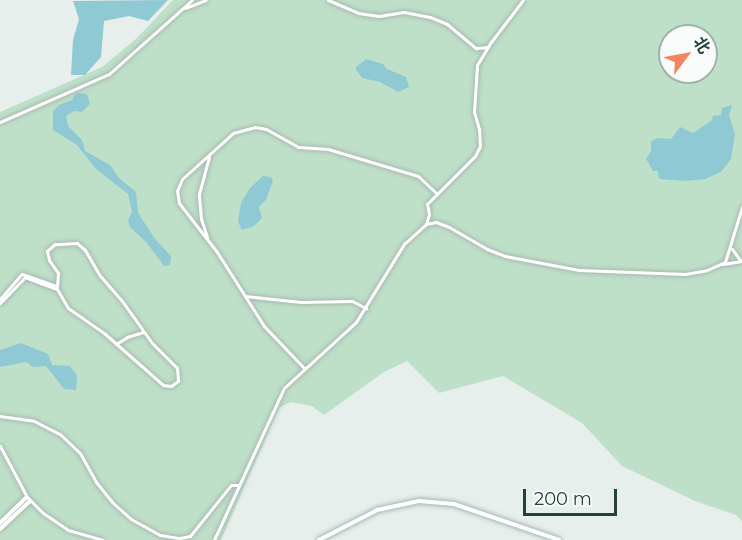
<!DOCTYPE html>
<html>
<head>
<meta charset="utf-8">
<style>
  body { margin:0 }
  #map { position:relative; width:742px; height:540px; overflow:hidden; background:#e6efeb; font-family:Montserrat,"Noto Sans SC",sans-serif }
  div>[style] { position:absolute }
  .green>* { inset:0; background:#bfe0c8 }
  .water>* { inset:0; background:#8ec9d4 }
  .roads { filter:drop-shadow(0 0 2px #a8b8b2) drop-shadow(0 0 2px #a8b8b2) }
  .street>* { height:3px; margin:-1.5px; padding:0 1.5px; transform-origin:1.5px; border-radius:1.5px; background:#fff }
  .secondary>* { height:4px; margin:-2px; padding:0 2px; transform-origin:2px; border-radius:2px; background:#fff }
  span { translate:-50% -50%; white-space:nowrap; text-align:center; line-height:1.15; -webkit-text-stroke:4.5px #f7fbf9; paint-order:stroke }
  .north { position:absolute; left:658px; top:24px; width:60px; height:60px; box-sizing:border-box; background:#f7fbf9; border:2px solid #a3b1ad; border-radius:50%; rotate:58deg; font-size:16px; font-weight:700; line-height:24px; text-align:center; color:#24423a }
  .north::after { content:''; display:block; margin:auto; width:21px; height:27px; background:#f4845f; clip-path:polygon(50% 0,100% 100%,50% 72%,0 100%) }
  .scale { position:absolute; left:523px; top:489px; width:94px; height:27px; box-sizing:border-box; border:3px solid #24423a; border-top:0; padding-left:8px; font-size:18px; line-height:21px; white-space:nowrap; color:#24423a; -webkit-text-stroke:4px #f7fbf9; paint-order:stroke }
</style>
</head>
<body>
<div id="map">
  <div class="green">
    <div style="clip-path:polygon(evenodd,173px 0,742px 0,742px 521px,736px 515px,695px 501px,622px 466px,582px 423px,503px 376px,439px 393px,407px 361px,384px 372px,324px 415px,312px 406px,290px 402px,279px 408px,221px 540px,0 540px,0 112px,102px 67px,137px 38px,173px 0,670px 36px,706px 36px,706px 72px,670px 72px,670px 36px)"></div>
  </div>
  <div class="water">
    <div style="clip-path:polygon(168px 0,148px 21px,129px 16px,104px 21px,101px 57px,85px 75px,71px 75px,73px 40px,79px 19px,73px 1px)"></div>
    <div style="clip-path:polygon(366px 59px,383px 64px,387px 69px,406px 77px,409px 87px,398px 92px,380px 82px,362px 78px,355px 68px)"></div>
    <div style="clip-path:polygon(76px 93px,87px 94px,90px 104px,82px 112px,74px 111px,66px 116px,68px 126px,82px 140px,85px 151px,110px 165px,119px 178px,136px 192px,138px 213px,155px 239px,171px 256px,170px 265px,164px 266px,147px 243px,130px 227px,128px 221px,132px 211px,128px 194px,95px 168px,77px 145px,53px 130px,53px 111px,59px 105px,72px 100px)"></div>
    <div style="clip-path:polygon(732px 105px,729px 115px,735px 134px,731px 159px,721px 172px,705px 179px,686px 181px,659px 179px,658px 171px,653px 171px,646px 159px,651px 151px,651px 141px,657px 138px,671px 139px,680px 127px,693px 133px,712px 120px,713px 116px,721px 115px,722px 108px)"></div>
    <div style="clip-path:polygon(263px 176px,271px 177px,273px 181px,266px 200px,259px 207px,262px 218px,254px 226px,242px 230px,238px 222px,241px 203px,250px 188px)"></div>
    <div style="clip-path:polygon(21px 343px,48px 354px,52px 365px,70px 366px,77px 375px,76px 390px,64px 389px,46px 366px,33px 367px,26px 362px,0 367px,0 350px)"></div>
  </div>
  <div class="roads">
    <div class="street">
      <div style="left:328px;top:0;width:33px;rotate:23deg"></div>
      <div style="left:358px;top:13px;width:21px;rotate:8deg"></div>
      <div style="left:379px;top:16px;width:25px;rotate:-9deg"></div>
      <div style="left:404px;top:12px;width:26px;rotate:11deg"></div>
      <div style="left:430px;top:17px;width:18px;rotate:22deg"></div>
      <div style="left:447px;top:24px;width:38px;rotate:40deg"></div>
      <div style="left:476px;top:48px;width:12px;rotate:-5deg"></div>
      <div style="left:185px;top:8px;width:22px;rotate:-21deg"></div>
      <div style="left:0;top:122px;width:119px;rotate:-23.8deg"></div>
      <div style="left:109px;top:74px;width:111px;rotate:-41.7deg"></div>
      <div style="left:426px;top:224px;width:10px;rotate:-73deg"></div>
      <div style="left:429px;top:214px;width:10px;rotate:-101deg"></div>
      <div style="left:427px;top:204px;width:68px;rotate:-45deg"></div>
      <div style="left:475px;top:156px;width:11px;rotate:-63deg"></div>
      <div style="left:480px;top:146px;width:17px;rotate:-93deg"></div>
      <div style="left:479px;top:129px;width:18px;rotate:-106deg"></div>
      <div style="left:474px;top:112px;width:47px;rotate:-86.3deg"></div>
      <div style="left:477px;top:65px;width:27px;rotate:-59deg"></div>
      <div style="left:491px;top:42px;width:53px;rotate:-52.7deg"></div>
      <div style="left:207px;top:237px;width:19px;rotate:-108deg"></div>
      <div style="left:201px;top:219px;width:25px;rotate:-95deg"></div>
      <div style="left:199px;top:194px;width:39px;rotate:-75deg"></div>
      <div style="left:732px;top:249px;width:14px;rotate:54deg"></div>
      <div style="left:723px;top:264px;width:19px;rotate:-9deg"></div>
      <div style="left:245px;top:296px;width:56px;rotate:6.1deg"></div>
      <div style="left:301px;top:302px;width:51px;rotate:-1.1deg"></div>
      <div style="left:352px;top:301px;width:16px;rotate:27deg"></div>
      <div style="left:0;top:299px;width:33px;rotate:-49deg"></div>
      <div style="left:22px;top:274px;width:37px;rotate:19deg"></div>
      <div style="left:0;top:303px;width:36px;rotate:-46deg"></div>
      <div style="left:25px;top:277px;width:34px;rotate:21deg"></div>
      <div style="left:57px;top:289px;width:22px;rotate:60deg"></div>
      <div style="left:68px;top:308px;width:44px;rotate:34.8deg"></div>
      <div style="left:104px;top:333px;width:79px;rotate:41.4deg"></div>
      <div style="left:163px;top:385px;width:8px;rotate:7deg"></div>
      <div style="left:171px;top:386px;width:9px;rotate:-36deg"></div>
      <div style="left:178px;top:381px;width:13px;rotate:-94deg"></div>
      <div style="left:177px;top:368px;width:35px;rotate:-135deg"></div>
      <div style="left:152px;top:343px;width:52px;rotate:-125.5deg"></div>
      <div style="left:122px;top:301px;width:33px;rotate:-131deg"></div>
      <div style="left:100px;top:276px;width:30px;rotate:-120deg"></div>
      <div style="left:85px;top:250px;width:11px;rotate:-139deg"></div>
      <div style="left:77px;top:243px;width:22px;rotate:177deg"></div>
      <div style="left:55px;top:244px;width:11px;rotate:139deg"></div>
      <div style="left:47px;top:251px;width:9px;rotate:77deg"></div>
      <div style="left:49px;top:260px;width:16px;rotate:55deg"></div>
      <div style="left:58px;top:273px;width:16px;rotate:94deg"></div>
      <div style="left:116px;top:344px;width:13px;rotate:-32deg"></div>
      <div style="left:127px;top:337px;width:17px;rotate:-17deg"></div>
      <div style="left:304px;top:368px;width:58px;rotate:-133.6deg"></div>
      <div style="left:264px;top:326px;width:88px;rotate:-122.4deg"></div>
      <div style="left:217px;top:252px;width:62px;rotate:-127.8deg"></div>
      <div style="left:179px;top:203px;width:12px;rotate:-99deg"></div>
      <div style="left:177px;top:191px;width:13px;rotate:-67deg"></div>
      <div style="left:182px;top:179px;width:69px;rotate:-42deg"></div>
      <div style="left:233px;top:133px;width:23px;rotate:-15deg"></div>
      <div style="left:255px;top:127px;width:11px;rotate:10deg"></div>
      <div style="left:266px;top:129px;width:37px;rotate:29deg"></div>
      <div style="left:298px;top:147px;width:30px;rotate:4deg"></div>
      <div style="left:328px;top:149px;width:94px;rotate:16.7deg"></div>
      <div style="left:418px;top:176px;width:26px;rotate:43deg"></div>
      <div style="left:0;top:416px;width:34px;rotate:8deg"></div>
      <div style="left:34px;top:421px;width:29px;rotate:27deg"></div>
      <div style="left:60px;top:434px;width:28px;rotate:44deg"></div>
      <div style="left:80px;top:453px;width:33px;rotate:61deg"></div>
      <div style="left:96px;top:482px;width:26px;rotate:51deg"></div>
      <div style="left:112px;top:502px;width:25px;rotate:42deg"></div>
      <div style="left:131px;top:519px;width:33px;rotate:29deg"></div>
      <div style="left:160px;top:535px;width:20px;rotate:9deg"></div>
      <div style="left:180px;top:538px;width:10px;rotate:-11deg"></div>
      <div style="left:190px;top:536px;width:65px;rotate:-51.2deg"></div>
      <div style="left:231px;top:485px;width:8px"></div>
      <div style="left:0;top:446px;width:58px;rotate:62.1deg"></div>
      <div style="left:27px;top:497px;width:23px;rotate:45deg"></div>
      <div style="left:43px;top:513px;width:30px;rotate:34deg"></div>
      <div style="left:68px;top:530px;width:36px;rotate:16deg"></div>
      <div style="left:214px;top:540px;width:167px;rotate:-65.3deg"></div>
      <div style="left:284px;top:388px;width:98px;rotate:-42.5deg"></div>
      <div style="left:356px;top:322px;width:92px;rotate:-58.4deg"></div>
      <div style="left:404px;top:244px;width:30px;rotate:-42deg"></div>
      <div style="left:426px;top:224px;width:10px;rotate:-11deg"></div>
      <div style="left:436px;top:222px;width:14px;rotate:21deg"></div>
      <div style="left:449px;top:227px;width:44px;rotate:30.1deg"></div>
      <div style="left:487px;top:249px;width:19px;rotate:21deg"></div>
      <div style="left:505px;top:256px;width:75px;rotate:10.7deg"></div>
      <div style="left:579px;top:270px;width:106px;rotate:2.2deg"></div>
      <div style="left:685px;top:274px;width:22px;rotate:-10deg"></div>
      <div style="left:707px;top:270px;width:20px;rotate:-24deg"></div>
      <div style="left:725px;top:262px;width:58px;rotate:-72.8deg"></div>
    </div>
    <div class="secondary">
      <div style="left:0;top:523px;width:37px;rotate:-44deg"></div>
      <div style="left:0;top:529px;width:41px;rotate:-43deg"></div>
      <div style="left:319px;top:540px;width:65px;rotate:-27.3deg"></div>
      <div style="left:377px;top:510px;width:43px;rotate:-12.1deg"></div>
      <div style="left:419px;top:501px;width:35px;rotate:5deg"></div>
      <div style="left:454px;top:504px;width:111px;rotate:18.9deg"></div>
    </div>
  </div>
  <div class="north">北</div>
  <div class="scale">200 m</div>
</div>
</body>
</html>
